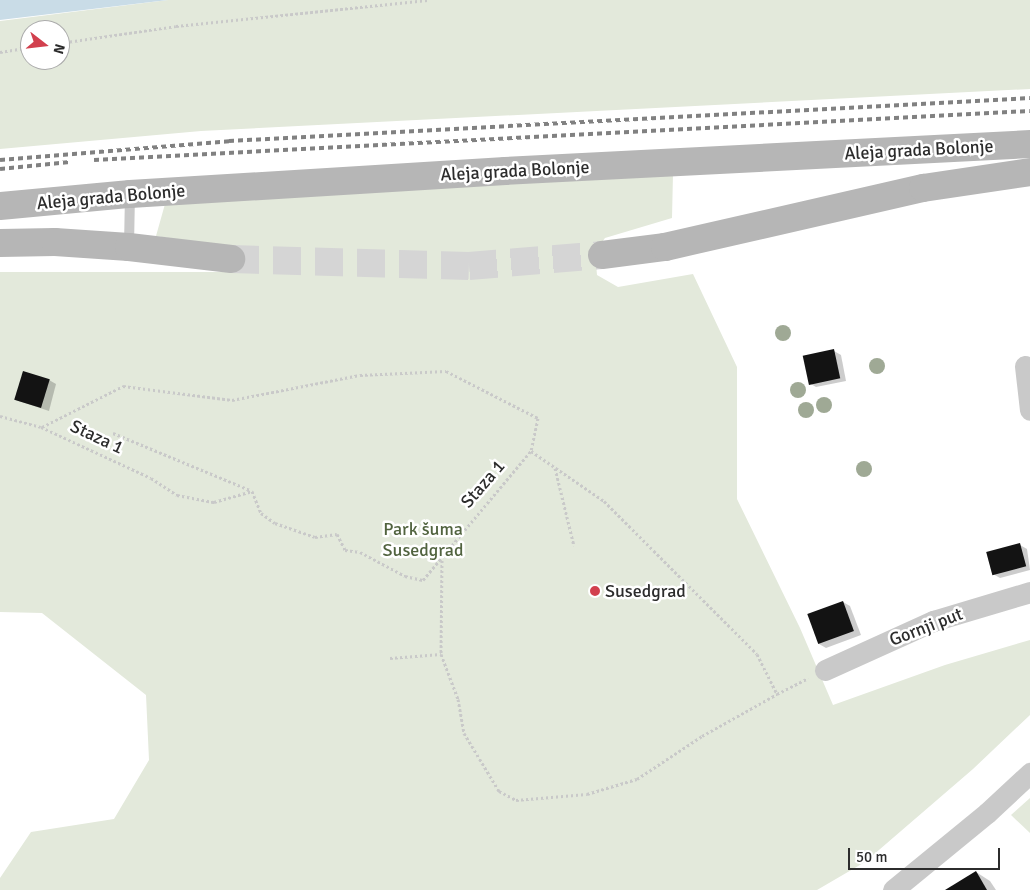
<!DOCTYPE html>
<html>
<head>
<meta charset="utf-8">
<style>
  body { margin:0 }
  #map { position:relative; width:1030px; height:890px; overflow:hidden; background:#fff; font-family:Signika,sans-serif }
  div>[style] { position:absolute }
  .green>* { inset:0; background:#e3e9db }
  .water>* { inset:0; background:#c9dce7 }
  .shadow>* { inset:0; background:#0003 }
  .building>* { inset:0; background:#131313; transform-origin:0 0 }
  .secondary-tunnel>* { height:28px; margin-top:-14px; transform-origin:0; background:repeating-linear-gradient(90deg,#d5d5d5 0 28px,transparent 0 42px) }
  .path>* { height:3px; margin-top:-1.5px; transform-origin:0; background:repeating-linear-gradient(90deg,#c9c9c9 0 2.5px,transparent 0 5px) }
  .lane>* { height:10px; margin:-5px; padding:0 5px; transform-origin:5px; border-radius:5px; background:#c9c9c9 }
  .street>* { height:21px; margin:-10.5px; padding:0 10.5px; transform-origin:10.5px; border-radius:10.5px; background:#c9c9c9 }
  .secondary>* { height:28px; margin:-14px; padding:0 14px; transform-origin:14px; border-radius:14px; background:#b6b6b6 }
  .rail>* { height:4px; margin-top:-2px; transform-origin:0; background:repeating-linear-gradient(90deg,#818181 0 5px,transparent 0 9px) }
  .trees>* { width:16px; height:16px; margin:-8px; border-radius:50%; background:#9fa995 }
  .dots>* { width:14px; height:14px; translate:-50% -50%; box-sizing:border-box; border:2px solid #fff; border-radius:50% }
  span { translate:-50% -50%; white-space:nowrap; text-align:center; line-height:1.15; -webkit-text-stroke:5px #fff; paint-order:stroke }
  .street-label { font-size:18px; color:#2c2c2c }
  .park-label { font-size:18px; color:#51633f }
  .poi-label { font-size:18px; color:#2c2c2c }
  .left { translate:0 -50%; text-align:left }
  .north { position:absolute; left:20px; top:20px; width:50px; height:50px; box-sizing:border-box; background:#fff; border:1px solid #ababab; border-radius:50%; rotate:106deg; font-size:14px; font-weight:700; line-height:20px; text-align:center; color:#2c2c2c }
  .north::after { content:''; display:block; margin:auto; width:18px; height:22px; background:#d2404e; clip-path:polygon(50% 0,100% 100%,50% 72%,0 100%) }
  .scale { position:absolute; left:848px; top:848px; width:152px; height:22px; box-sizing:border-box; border:2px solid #2c2c2c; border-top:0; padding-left:6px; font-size:15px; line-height:18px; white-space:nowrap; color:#2c2c2c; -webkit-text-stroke:4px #fff; paint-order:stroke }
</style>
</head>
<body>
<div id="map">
  <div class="green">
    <div style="clip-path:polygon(evenodd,168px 0,1030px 0,1030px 89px,201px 131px,0 149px,0 21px,168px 0,30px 30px,60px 30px,60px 60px,30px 60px,30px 30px)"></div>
    <div style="clip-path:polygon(673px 174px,672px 218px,605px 238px,595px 252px,597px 275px,618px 287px,693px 274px,737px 367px,737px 499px,800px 628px,833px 705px,945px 665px,1030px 640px,1030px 715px,973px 769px,865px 862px,817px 890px,0 890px,0 878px,31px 832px,114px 819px,149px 760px,146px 695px,42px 613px,0 612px,0 272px,232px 272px,243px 250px,156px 236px,165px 204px)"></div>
    <div style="clip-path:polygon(1030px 798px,1030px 833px,1011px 815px)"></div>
  </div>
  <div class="water">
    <div style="clip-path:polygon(0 0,168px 0,0 20px)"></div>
  </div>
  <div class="shadow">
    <div style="clip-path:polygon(834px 351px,841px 355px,846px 381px,816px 387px,809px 383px)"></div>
    <div style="clip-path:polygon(49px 380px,56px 384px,49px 411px,16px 400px)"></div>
    <div style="clip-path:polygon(1020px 545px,1027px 549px,1030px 570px,1000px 578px,993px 574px)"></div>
    <div style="clip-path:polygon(843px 602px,850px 606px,861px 635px,826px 648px,819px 644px)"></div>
    <div style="clip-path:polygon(976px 872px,990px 881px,996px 890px,947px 890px)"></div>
  </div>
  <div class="building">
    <div style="left:834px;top:349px;width:30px;height:32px;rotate:78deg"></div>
    <div style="left:23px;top:371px;width:28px;height:30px;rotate:17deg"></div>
    <div style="left:1020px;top:543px;width:24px;height:35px;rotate:75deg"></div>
    <div style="left:843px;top:601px;width:32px;height:38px;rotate:70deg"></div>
    <div style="clip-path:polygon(976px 871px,987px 890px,945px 890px)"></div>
  </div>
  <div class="secondary-tunnel">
    <div style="left:231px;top:259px;width:238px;rotate:1.7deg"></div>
    <div style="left:469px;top:266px;width:133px;rotate:-4.7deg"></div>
  </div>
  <div class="path">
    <div style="left:60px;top:43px;width:117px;rotate:-8.3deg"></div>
    <div style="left:176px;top:26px;width:253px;rotate:-5.9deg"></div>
    <div style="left:0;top:52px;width:30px;rotate:-9deg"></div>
    <div style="left:0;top:416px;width:42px;rotate:15deg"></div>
    <div style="left:41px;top:427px;width:121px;rotate:24.9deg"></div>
    <div style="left:151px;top:478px;width:31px;rotate:33deg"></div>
    <div style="left:177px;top:495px;width:38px;rotate:11deg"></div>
    <div style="left:214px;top:502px;width:40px;rotate:-16deg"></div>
    <div style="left:252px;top:491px;width:24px;rotate:68deg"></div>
    <div style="left:261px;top:513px;width:17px;rotate:36deg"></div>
    <div style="left:275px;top:523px;width:42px;rotate:19.3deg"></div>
    <div style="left:315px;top:537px;width:22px;rotate:-8deg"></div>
    <div style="left:337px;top:534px;width:18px;rotate:63deg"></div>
    <div style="left:345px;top:550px;width:15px;rotate:8deg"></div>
    <div style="left:360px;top:552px;width:51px;rotate:28.1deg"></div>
    <div style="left:405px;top:576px;width:18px;rotate:13deg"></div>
    <div style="left:423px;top:580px;width:168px;rotate:-50.1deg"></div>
    <div style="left:531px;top:451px;width:88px;rotate:34.4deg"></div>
    <div style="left:604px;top:501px;width:216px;rotate:45deg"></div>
    <div style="left:757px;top:654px;width:45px;rotate:63.4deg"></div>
    <div style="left:777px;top:694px;width:35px;rotate:-27deg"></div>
    <div style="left:42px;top:427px;width:91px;rotate:-26.8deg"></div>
    <div style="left:123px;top:386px;width:110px;rotate:7.3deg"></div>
    <div style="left:232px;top:400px;width:130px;rotate:-11.1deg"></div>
    <div style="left:360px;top:375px;width:86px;rotate:-2.7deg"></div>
    <div style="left:446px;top:371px;width:103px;rotate:27.1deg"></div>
    <div style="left:538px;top:418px;width:34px;rotate:102deg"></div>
    <div style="left:113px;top:433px;width:148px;rotate:22.6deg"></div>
    <div style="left:555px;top:468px;width:80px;rotate:76.3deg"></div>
    <div style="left:442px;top:560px;width:94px;rotate:90.6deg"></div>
    <div style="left:441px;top:654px;width:48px;rotate:69.3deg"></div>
    <div style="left:458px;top:699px;width:35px;rotate:80deg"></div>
    <div style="left:464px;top:733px;width:68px;rotate:58.9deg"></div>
    <div style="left:499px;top:791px;width:19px;rotate:28deg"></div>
    <div style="left:516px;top:800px;width:71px;rotate:-4.8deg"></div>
    <div style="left:587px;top:794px;width:52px;rotate:-16.7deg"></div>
    <div style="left:637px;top:779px;width:78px;rotate:-33.5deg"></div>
    <div style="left:702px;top:736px;width:86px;rotate:-29.2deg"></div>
    <div style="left:390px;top:658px;width:51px;rotate:-4.5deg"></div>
  </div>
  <div class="lane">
    <div style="left:129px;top:246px;width:51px;rotate:-88.9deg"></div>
  </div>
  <div class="street">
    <div style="left:1025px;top:366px;width:44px;rotate:83.5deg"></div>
    <div style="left:825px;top:670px;width:119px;rotate:-24.4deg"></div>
    <div style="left:933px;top:621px;width:101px;rotate:-16.6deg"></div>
    <div style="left:893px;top:890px;width:122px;rotate:-39.3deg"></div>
    <div style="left:987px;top:813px;width:59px;rotate:-42.9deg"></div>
  </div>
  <div class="secondary">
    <div style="left:0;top:206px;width:131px;rotate:-5.3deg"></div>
    <div style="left:130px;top:194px;width:376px;rotate:-3.5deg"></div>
    <div style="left:505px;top:171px;width:526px;rotate:-2.94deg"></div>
    <div style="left:0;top:243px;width:55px;rotate:-1deg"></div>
    <div style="left:55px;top:242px;width:74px;rotate:3.9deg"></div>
    <div style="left:129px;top:247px;width:103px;rotate:6.7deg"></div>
    <div style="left:602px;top:255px;width:64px;rotate:-7.2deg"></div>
    <div style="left:665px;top:247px;width:265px;rotate:-12.9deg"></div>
    <div style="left:923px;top:188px;width:108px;rotate:-8.5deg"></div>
  </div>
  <div class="rail">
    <div style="left:0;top:160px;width:230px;rotate:-4.7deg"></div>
    <div style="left:229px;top:141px;width:802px;rotate:-3.07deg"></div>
    <div style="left:94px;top:160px;width:937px;rotate:-3deg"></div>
    <div style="left:0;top:169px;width:70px;rotate:-5.7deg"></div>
  </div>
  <div class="trees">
    <div style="left:783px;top:333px"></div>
    <div style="left:877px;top:366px"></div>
    <div style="left:798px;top:390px"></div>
    <div style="left:824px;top:405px"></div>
    <div style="left:806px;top:410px"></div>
    <div style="left:864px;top:469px"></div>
  </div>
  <div class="dots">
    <div style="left:595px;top:591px;background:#d2404e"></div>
  </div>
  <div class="street-label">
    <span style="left:919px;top:150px;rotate:-3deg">Aleja grada Bolonje</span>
    <span style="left:515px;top:171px;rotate:-3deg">Aleja grada Bolonje</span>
    <span style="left:111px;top:197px;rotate:-5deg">Aleja grada Bolonje</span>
    <span style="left:97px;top:437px;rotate:25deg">Staza 1</span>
    <span style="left:483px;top:484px;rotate:-49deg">Staza 1</span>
    <span style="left:926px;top:627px;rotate:-21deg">Gornji put</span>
  </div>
  <div class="park-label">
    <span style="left:423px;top:540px">Park šuma<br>Susedgrad</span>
  </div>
  <div class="poi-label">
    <span class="left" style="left:605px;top:591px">Susedgrad</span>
  </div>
  <div class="north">N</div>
  <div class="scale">50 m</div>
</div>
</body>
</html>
